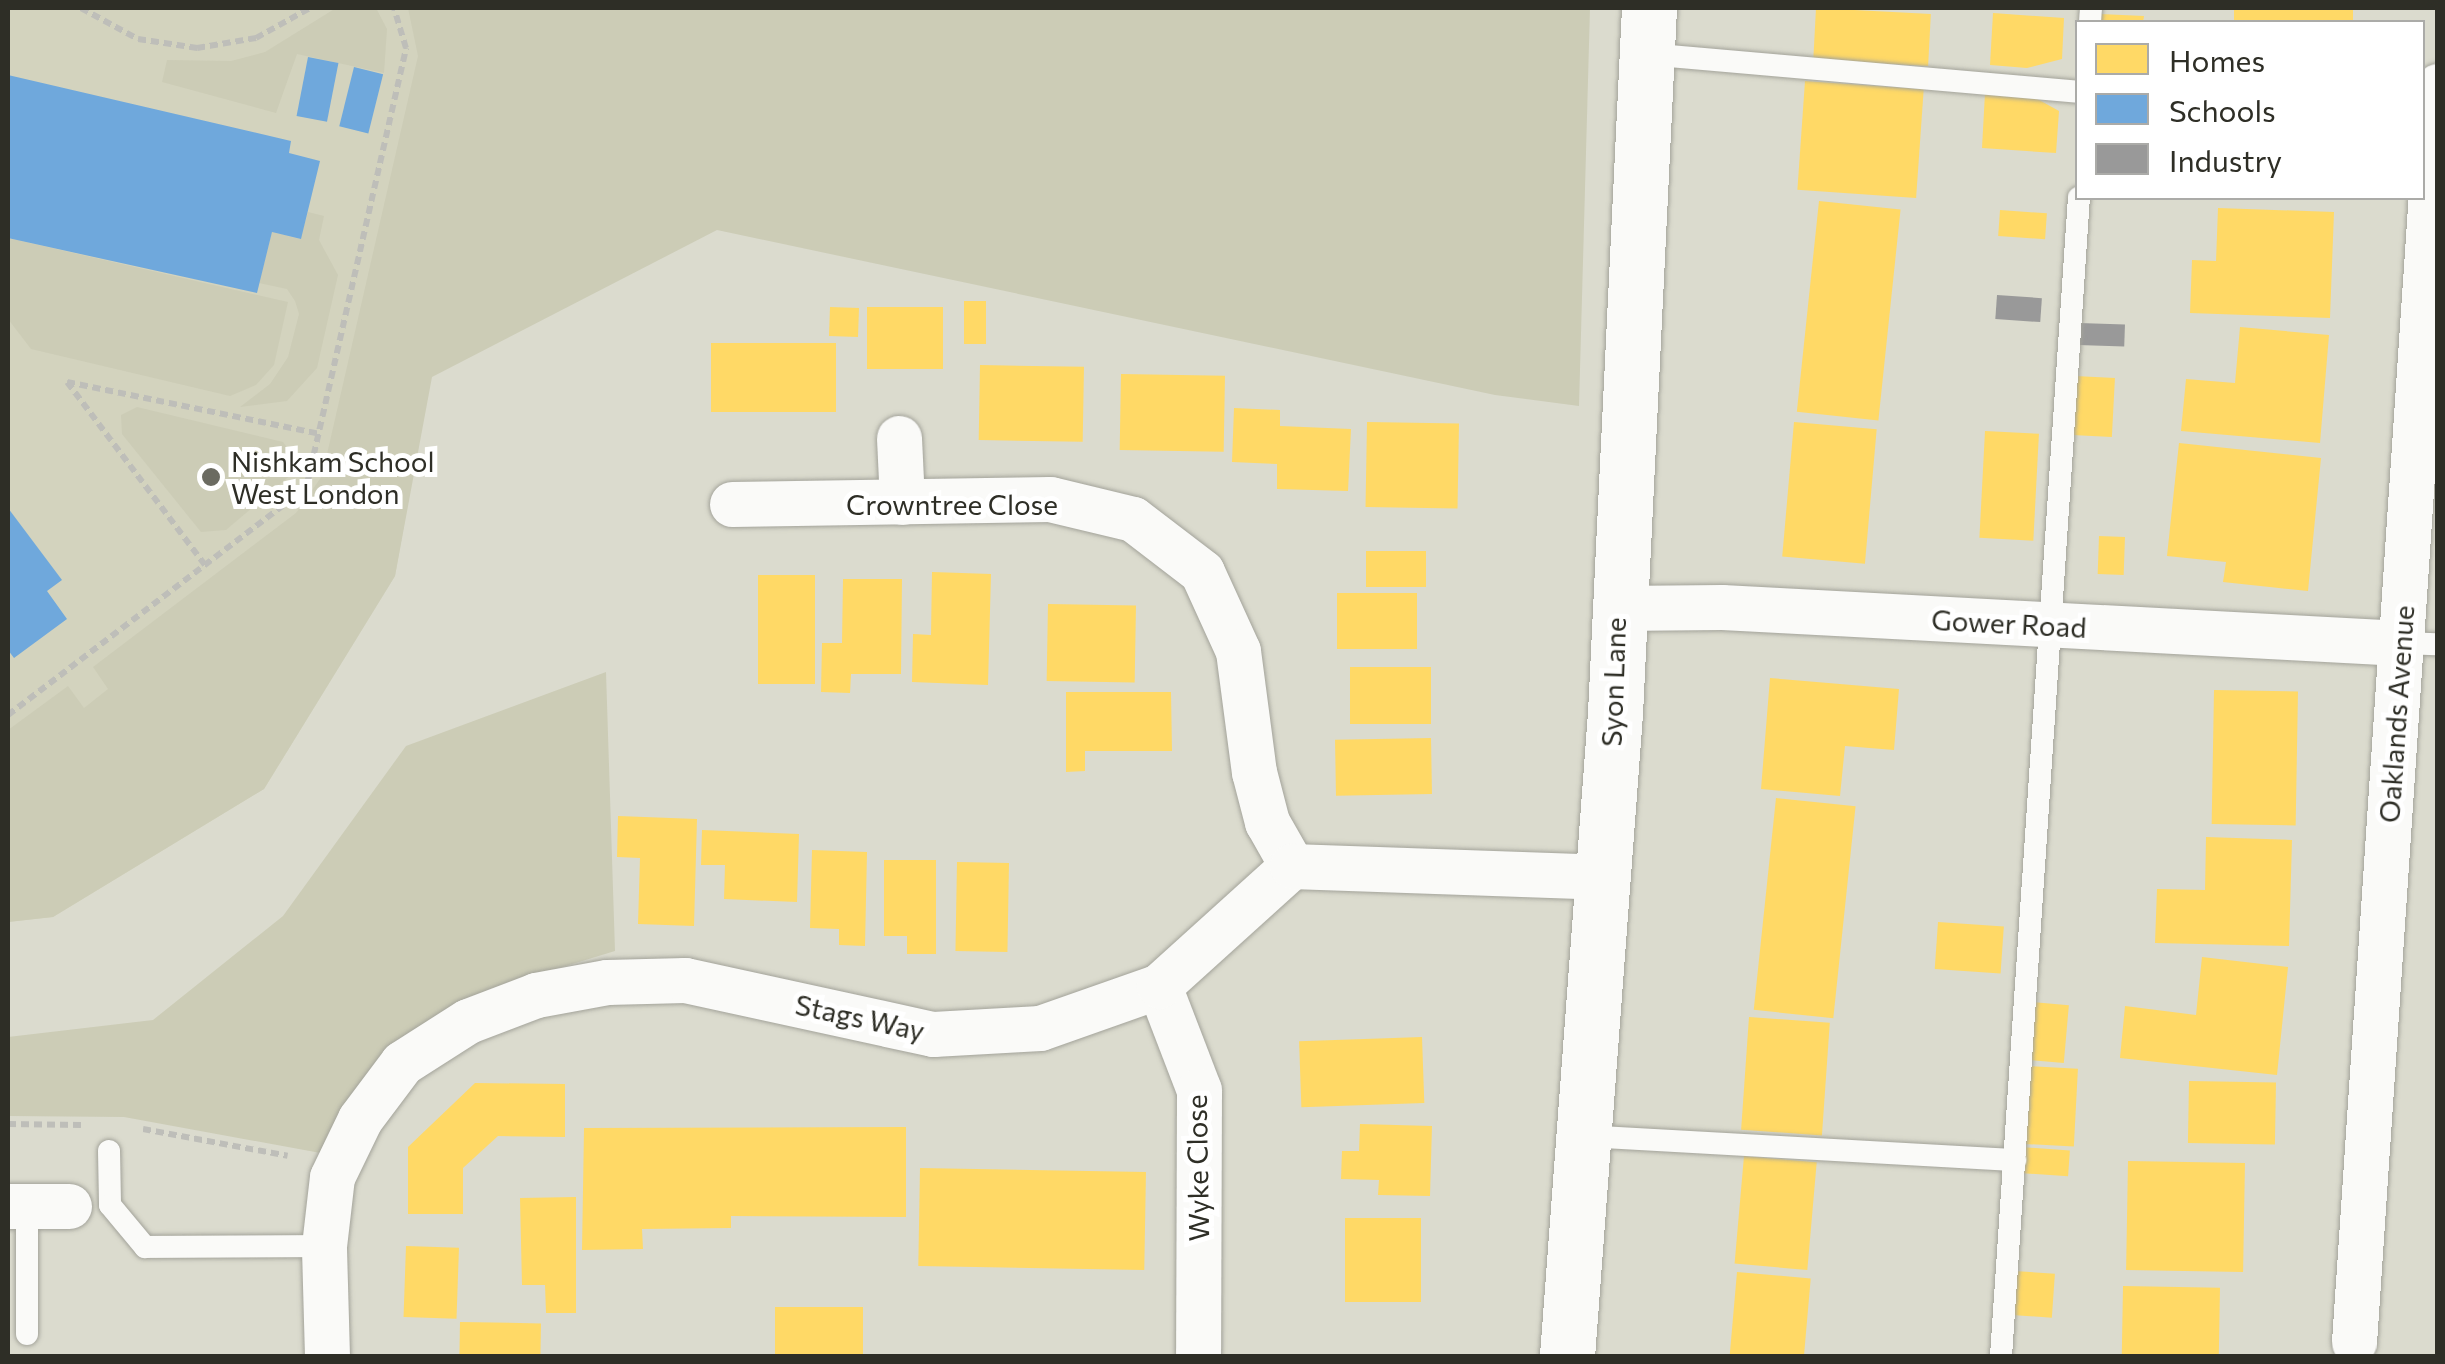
<!DOCTYPE html>
<html>
<head>
<meta charset="utf-8">
<style>
  body { margin:0 }
  #map { position:relative; width:2445px; height:1364px; overflow:hidden; background:#dbdbce; font-family:Commissioner,sans-serif }
  div>[style] { position:absolute }
  .built>* { inset:0; background:#d3d3be }
  .green>* { inset:0; background:#ccccb6 }
  .homes>* { inset:0; background:#ffd966; transform-origin:0 0 }
  .schools>* { inset:0; background:#6fa8dc; transform-origin:0 0 }
  .industry>* { inset:0; background:#999; transform-origin:0 0 }
  .path>* { height:6px; margin-top:-3px; transform-origin:0; background:repeating-linear-gradient(90deg,#bebeb9 0 8px,transparent 0 13px) }
  .roads { filter:drop-shadow(0 0 2px #a3a39a) drop-shadow(0 0 2px #a3a39a) }
  .lane>* { height:22px; margin:-11px; padding:0 11px; transform-origin:11px; border-radius:11px; background:#fafaf8 }
  .street>* { height:45px; margin:-22.5px; padding:0 22.5px; transform-origin:22.5px; border-radius:22.5px; background:#fafaf8 }
  .secondary>* { height:55px; margin:-27.5px; padding:0 27.5px; transform-origin:27.5px; border-radius:27.5px; background:#fafaf8 }
  .dots>* { width:28px; height:28px; translate:-50% -50%; box-sizing:border-box; border:5px solid #fff; border-radius:50% }
  span { translate:-50% -50%; white-space:nowrap; text-align:center; line-height:1.15; -webkit-text-stroke:10px #fff; paint-order:stroke }
  .poi-label { font-size:28px; color:#2e2e26 }
  .left { translate:0 -50%; text-align:left }
  .street-label { font-size:28px; color:#2e2e26 }
  .frame { position:absolute; inset:0; border:10px solid #2e2e26; pointer-events:none }
  .legend { position:absolute; left:2075px; top:20px; width:350px; height:180px; box-sizing:border-box; background:#fff; border:2px solid #ababa8; margin:0; padding:12px 18px; list-style:none; font-size:30px; color:#2e2e26 }
  .legend li { display:flex; align-items:center; gap:20px; height:50px }
  .legend b { width:50px; border:2px solid #ababa8 }
</style>
</head>
<body>
<div id="map">
  <div class="built">
    <div style="clip-path:polygon(8px 8px,1165px 8px,720px 213px,454px 244px,395px 576px,264px 789px,53px 917px,8px 922px)"></div>
  </div>
  <div class="green">
    <div style="clip-path:polygon(336px 8px,376px 8px,387px 29px,384px 73px,297px 54px,276px 113px,162px 82px,167px 60px,231px 61px,265px 52px)"></div>
    <div style="clip-path:polygon(408px 8px,1590px 8px,1579px 406px,1495px 395px,717px 230px,432px 377px,395px 576px,264px 789px,53px 917px,8px 922px,8px 730px,68px 686px,84px 708px,108px 689px,93px 667px,296px 513px,322px 476px,418px 56px)"></div>
    <div style="clip-path:polygon(308px 212px,324px 216px,319px 240px,338px 275px,317px 368px,287px 401px,240px 407px,270px 384px,288px 357px,299px 314px,295px 301px,287px 289px,259px 283px,272px 232px,300px 239px)"></div>
    <div style="clip-path:polygon(8px 238px,288px 302px,274px 365px,256px 385px,230px 396px,31px 349px,8px 319px)"></div>
    <div style="clip-path:polygon(137px 407px,283px 442px,295px 458px,293px 473px,226px 530px,201px 532px,122px 434px,121px 415px)"></div>
    <div style="clip-path:polygon(606px 672px,615px 951px,487px 990px,326px 1154px,124px 1117px,8px 1116px,8px 1037px,153px 1020px,283px 916px,406px 746px)"></div>
  </div>
  <div class="homes">
    <div style="left:1816px;top:8px;width:115px;height:52px;rotate:3deg"></div>
    <div style="left:2234px;top:8px;width:119px;height:14px"></div>
    <div style="clip-path:polygon(1993px 13px,2064px 18px,2062px 59px,2027px 68px,1990px 65px)"></div>
    <div style="clip-path:polygon(2100px 14px,2144px 16px,2143px 22px,2099px 22px)"></div>
    <div style="left:1805px;top:81px;width:119px;height:109px;rotate:4deg"></div>
    <div style="clip-path:polygon(1985px 93px,2032px 96px,2059px 111px,2056px 153px,1982px 148px)"></div>
    <div style="left:1819px;top:201px;width:82px;height:212px;rotate:6deg"></div>
    <div style="clip-path:polygon(2218px 208px,2334px 212px,2330px 318px,2190px 313px,2192px 260px,2216px 261px)"></div>
    <div style="left:2000px;top:210px;width:47px;height:26px;rotate:4deg"></div>
    <div style="left:964px;top:301px;width:22px;height:43px"></div>
    <div style="left:867px;top:307px;width:76px;height:62px"></div>
    <div style="left:859px;top:308px;width:29px;height:29px;rotate:92deg"></div>
    <div style="clip-path:polygon(2240px 327px,2329px 335px,2320px 443px,2181px 431px,2186px 379px,2235px 383px)"></div>
    <div style="left:711px;top:343px;width:125px;height:69px"></div>
    <div style="left:980px;top:365px;width:104px;height:75px;rotate:1deg"></div>
    <div style="left:1121px;top:374px;width:104px;height:76px;rotate:1deg"></div>
    <div style="left:2075px;top:376px;width:40px;height:59px;rotate:3deg"></div>
    <div style="clip-path:polygon(1234px 408px,1280px 410px,1280px 426px,1351px 429px,1348px 491px,1277px 489px,1277px 464px,1232px 462px)"></div>
    <div style="left:1367px;top:422px;width:92px;height:85px;rotate:1deg"></div>
    <div style="left:1794px;top:422px;width:83px;height:135px;rotate:5deg"></div>
    <div style="left:1985px;top:431px;width:54px;height:107px;rotate:3deg"></div>
    <div style="clip-path:polygon(2179px 443px,2321px 458px,2308px 591px,2223px 582px,2226px 562px,2167px 556px)"></div>
    <div style="left:2099px;top:536px;width:26px;height:38px;rotate:2deg"></div>
    <div style="left:1366px;top:551px;width:60px;height:36px"></div>
    <div style="clip-path:polygon(932px 572px,991px 574px,988px 685px,912px 682px,913px 634px,931px 635px)"></div>
    <div style="left:758px;top:575px;width:57px;height:109px"></div>
    <div style="clip-path:polygon(843px 579px,902px 579px,901px 674px,851px 674px,850px 693px,821px 692px,822px 643px,842px 643px)"></div>
    <div style="left:1337px;top:593px;width:80px;height:56px"></div>
    <div style="left:1048px;top:604px;width:88px;height:77px;rotate:1deg"></div>
    <div style="left:1350px;top:667px;width:81px;height:57px"></div>
    <div style="clip-path:polygon(1770px 678px,1899px 689px,1894px 750px,1845px 746px,1840px 796px,1761px 789px)"></div>
    <div style="left:2214px;top:690px;width:84px;height:134px;rotate:1deg"></div>
    <div style="clip-path:polygon(1066px 692px,1171px 692px,1172px 751px,1085px 751px,1085px 771px,1066px 772px)"></div>
    <div style="left:1431px;top:738px;width:56px;height:96px;rotate:89deg"></div>
    <div style="left:1776px;top:798px;width:80px;height:213px;rotate:6deg"></div>
    <div style="clip-path:polygon(618px 816px,697px 819px,694px 926px,638px 924px,640px 858px,617px 857px)"></div>
    <div style="clip-path:polygon(702px 830px,799px 834px,797px 902px,724px 899px,725px 865px,701px 865px)"></div>
    <div style="clip-path:polygon(2206px 837px,2292px 840px,2289px 946px,2155px 943px,2157px 889px,2205px 890px)"></div>
    <div style="clip-path:polygon(812px 850px,867px 852px,865px 946px,839px 945px,839px 929px,810px 928px)"></div>
    <div style="clip-path:polygon(884px 860px,936px 860px,936px 954px,907px 954px,907px 936px,884px 936px)"></div>
    <div style="left:957px;top:862px;width:52px;height:89px;rotate:1deg"></div>
    <div style="left:1938px;top:922px;width:66px;height:47px;rotate:4deg"></div>
    <div style="clip-path:polygon(2202px 957px,2288px 967px,2277px 1075px,2120px 1058px,2125px 1006px,2196px 1015px)"></div>
    <div style="left:2032px;top:1002px;width:37px;height:58px;rotate:5deg"></div>
    <div style="left:1749px;top:1017px;width:81px;height:113px;rotate:4deg"></div>
    <div style="left:1422px;top:1037px;width:66px;height:123px;rotate:88deg"></div>
    <div style="left:2027px;top:1066px;width:51px;height:78px;rotate:3deg"></div>
    <div style="left:2189px;top:1081px;width:87px;height:62px;rotate:1deg"></div>
    <div style="clip-path:polygon(475px 1083px,565px 1084px,565px 1137px,498px 1136px,463px 1168px,463px 1214px,408px 1214px,408px 1147px)"></div>
    <div style="clip-path:polygon(1360px 1124px,1432px 1126px,1430px 1196px,1378px 1195px,1379px 1180px,1341px 1179px,1342px 1151px,1359px 1151px)"></div>
    <div style="clip-path:polygon(906px 1127px,906px 1217px,731px 1216px,731px 1228px,642px 1229px,643px 1249px,582px 1250px,584px 1128px)"></div>
    <div style="left:2021px;top:1147px;width:49px;height:26px;rotate:4deg"></div>
    <div style="left:1744px;top:1156px;width:73px;height:108px;rotate:5deg"></div>
    <div style="left:2128px;top:1161px;width:117px;height:109px;rotate:1deg"></div>
    <div style="left:920px;top:1168px;width:226px;height:98px;rotate:1deg"></div>
    <div style="clip-path:polygon(576px 1197px,576px 1313px,546px 1313px,545px 1285px,522px 1285px,520px 1198px)"></div>
    <div style="left:1345px;top:1218px;width:76px;height:84px"></div>
    <div style="left:406px;top:1246px;width:53px;height:71px;rotate:2deg"></div>
    <div style="left:2015px;top:1271px;width:40px;height:44px;rotate:4deg"></div>
    <div style="left:1737px;top:1272px;width:74px;height:84px;rotate:5deg"></div>
    <div style="left:2123px;top:1286px;width:97px;height:70px;rotate:1deg"></div>
    <div style="left:775px;top:1307px;width:88px;height:49px"></div>
    <div style="left:460px;top:1322px;width:81px;height:34px;rotate:1deg"></div>
  </div>
  <div class="schools">
    <div style="left:308px;top:57px;width:31px;height:60px;rotate:11deg"></div>
    <div style="left:354px;top:67px;width:30px;height:61px;rotate:14deg"></div>
    <div style="clip-path:polygon(8px 75px,291px 141px,289px 153px,320px 161px,301px 239px,272px 232px,257px 293px,8px 238px)"></div>
    <div style="clip-path:polygon(8px 508px,62px 580px,47px 591px,67px 619px,14px 658px,8px 650px)"></div>
  </div>
  <div class="industry">
    <div style="left:1997px;top:295px;width:45px;height:24px;rotate:4deg"></div>
    <div style="left:2079px;top:323px;width:46px;height:22px;rotate:2deg"></div>
  </div>
  <div class="path">
    <div style="left:81px;top:8px;width:65px;rotate:28.5deg"></div>
    <div style="left:138px;top:39px;width:60px;rotate:8.7deg"></div>
    <div style="left:197px;top:48px;width:60px;rotate:-9.6deg"></div>
    <div style="left:256px;top:38px;width:62px;rotate:-29.1deg"></div>
    <div style="left:205px;top:565px;width:229px;rotate:-127deg"></div>
    <div style="left:67px;top:382px;width:258px;rotate:11.6deg"></div>
    <div style="left:8px;top:715px;width:352px;rotate:-37.3deg"></div>
    <div style="left:288px;top:502px;width:30px;rotate:-48deg"></div>
    <div style="left:308px;top:480px;width:443px;rotate:-77.2deg"></div>
    <div style="left:406px;top:48px;width:42px;rotate:-106.7deg"></div>
    <div style="left:8px;top:1124px;width:73px;rotate:0.8deg"></div>
    <div style="left:143px;top:1129px;width:147px;rotate:10.5deg"></div>
  </div>
  <div class="roads">
    <div class="lane">
      <div style="left:2090px;top:22px;width:14px;rotate:-86deg"></div>
      <div style="left:1646px;top:54px;width:434px;rotate:5deg"></div>
      <div style="left:2401px;top:643px;width:37px;rotate:2deg"></div>
      <div style="left:1584px;top:1136px;width:432px;rotate:3.2deg"></div>
      <div style="left:109px;top:1151px;width:54px;rotate:88.9deg"></div>
      <div style="left:110px;top:1205px;width:55px;rotate:50.2deg"></div>
      <div style="left:145px;top:1247px;width:179px;rotate:-0.3deg"></div>
      <div style="left:27px;top:1334px;width:128px;rotate:-90deg"></div>
      <div style="left:2001px;top:1356px;width:1161px;rotate:-86.15deg"></div>
    </div>
    <div class="street">
      <div style="left:899px;top:438px;width:64px;rotate:87.3deg"></div>
      <div style="left:732px;top:504px;width:318px;rotate:-0.9deg"></div>
      <div style="left:1050px;top:499px;width:85px;rotate:13.5deg"></div>
      <div style="left:1133px;top:519px;width:87px;rotate:37.5deg"></div>
      <div style="left:1202px;top:572px;width:87px;rotate:65.5deg"></div>
      <div style="left:1238px;top:651px;width:122px;rotate:82.5deg"></div>
      <div style="left:1254px;top:772px;width:52px;rotate:75.4deg"></div>
      <div style="left:1267px;top:822px;width:51px;rotate:60.4deg"></div>
      <div style="left:1616px;top:608px;width:106px;rotate:-0.5deg"></div>
      <div style="left:1722px;top:607px;width:680px;rotate:3.03deg"></div>
      <div style="left:1159px;top:986px;width:111px;rotate:69deg"></div>
      <div style="left:1199px;top:1090px;width:266px;rotate:90.2deg"></div>
      <div style="left:8px;top:1206px;width:61px"></div>
      <div style="left:2354px;top:1342px;width:1259px;rotate:-86.17deg"></div>
      <div style="left:327px;top:1356px;width:110px;rotate:-91.6deg"></div>
      <div style="left:324px;top:1246px;width:69px;rotate:-83.4deg"></div>
      <div style="left:332px;top:1177px;width:64px;rotate:-64.2deg"></div>
      <div style="left:360px;top:1119px;width:70px;rotate:-53.1deg"></div>
      <div style="left:402px;top:1063px;width:78px;rotate:-32.5deg"></div>
      <div style="left:468px;top:1021px;width:73px;rotate:-20.9deg"></div>
      <div style="left:536px;top:995px;width:72px;rotate:-10.4deg"></div>
      <div style="left:607px;top:982px;width:78px;rotate:-1.5deg"></div>
      <div style="left:685px;top:980px;width:254px;rotate:12.3deg"></div>
      <div style="left:933px;top:1034px;width:107px;rotate:-3.2deg"></div>
      <div style="left:1040px;top:1028px;width:126px;rotate:-19.4deg"></div>
      <div style="left:1159px;top:986px;width:179px;rotate:-42.1deg"></div>
      <div style="left:1292px;top:866px;width:308px;rotate:2deg"></div>
    </div>
    <div class="secondary">
      <div style="left:1567px;top:1356px;width:645px;rotate:-85.73deg"></div>
      <div style="left:1615px;top:713px;width:706px;rotate:-87.24deg"></div>
    </div>
  </div>
  <div class="dots">
    <div style="left:211px;top:477px;background:#6b6b61"></div>
  </div>
  <div class="poi-label">
    <span class="left" style="left:231px;top:477px">Nishkam School<br>West London</span>
  </div>
  <div class="street-label">
    <span style="left:952px;top:504px">Crowntree Close</span>
    <span style="left:2009px;top:623px;rotate:3deg">Gower Road</span>
    <span style="left:1613px;top:682px;rotate:-88deg">Syon Lane</span>
    <span style="left:2396px;top:714px;rotate:-86deg">Oaklands Avenue</span>
    <span style="left:860px;top:1017px;rotate:12deg">Stags Way</span>
    <span style="left:1197px;top:1168px;rotate:-91deg">Wyke Close</span>
  </div>
  <div class="frame"></div>
  <ul class="legend">
  <li><b style="height:28px;background:#ffd966"></b>Homes</li>
  <li><b style="height:28px;background:#6fa8dc"></b>Schools</li>
  <li><b style="height:28px;background:#999"></b>Industry</li>
  </ul>
</div>
</body>
</html>
